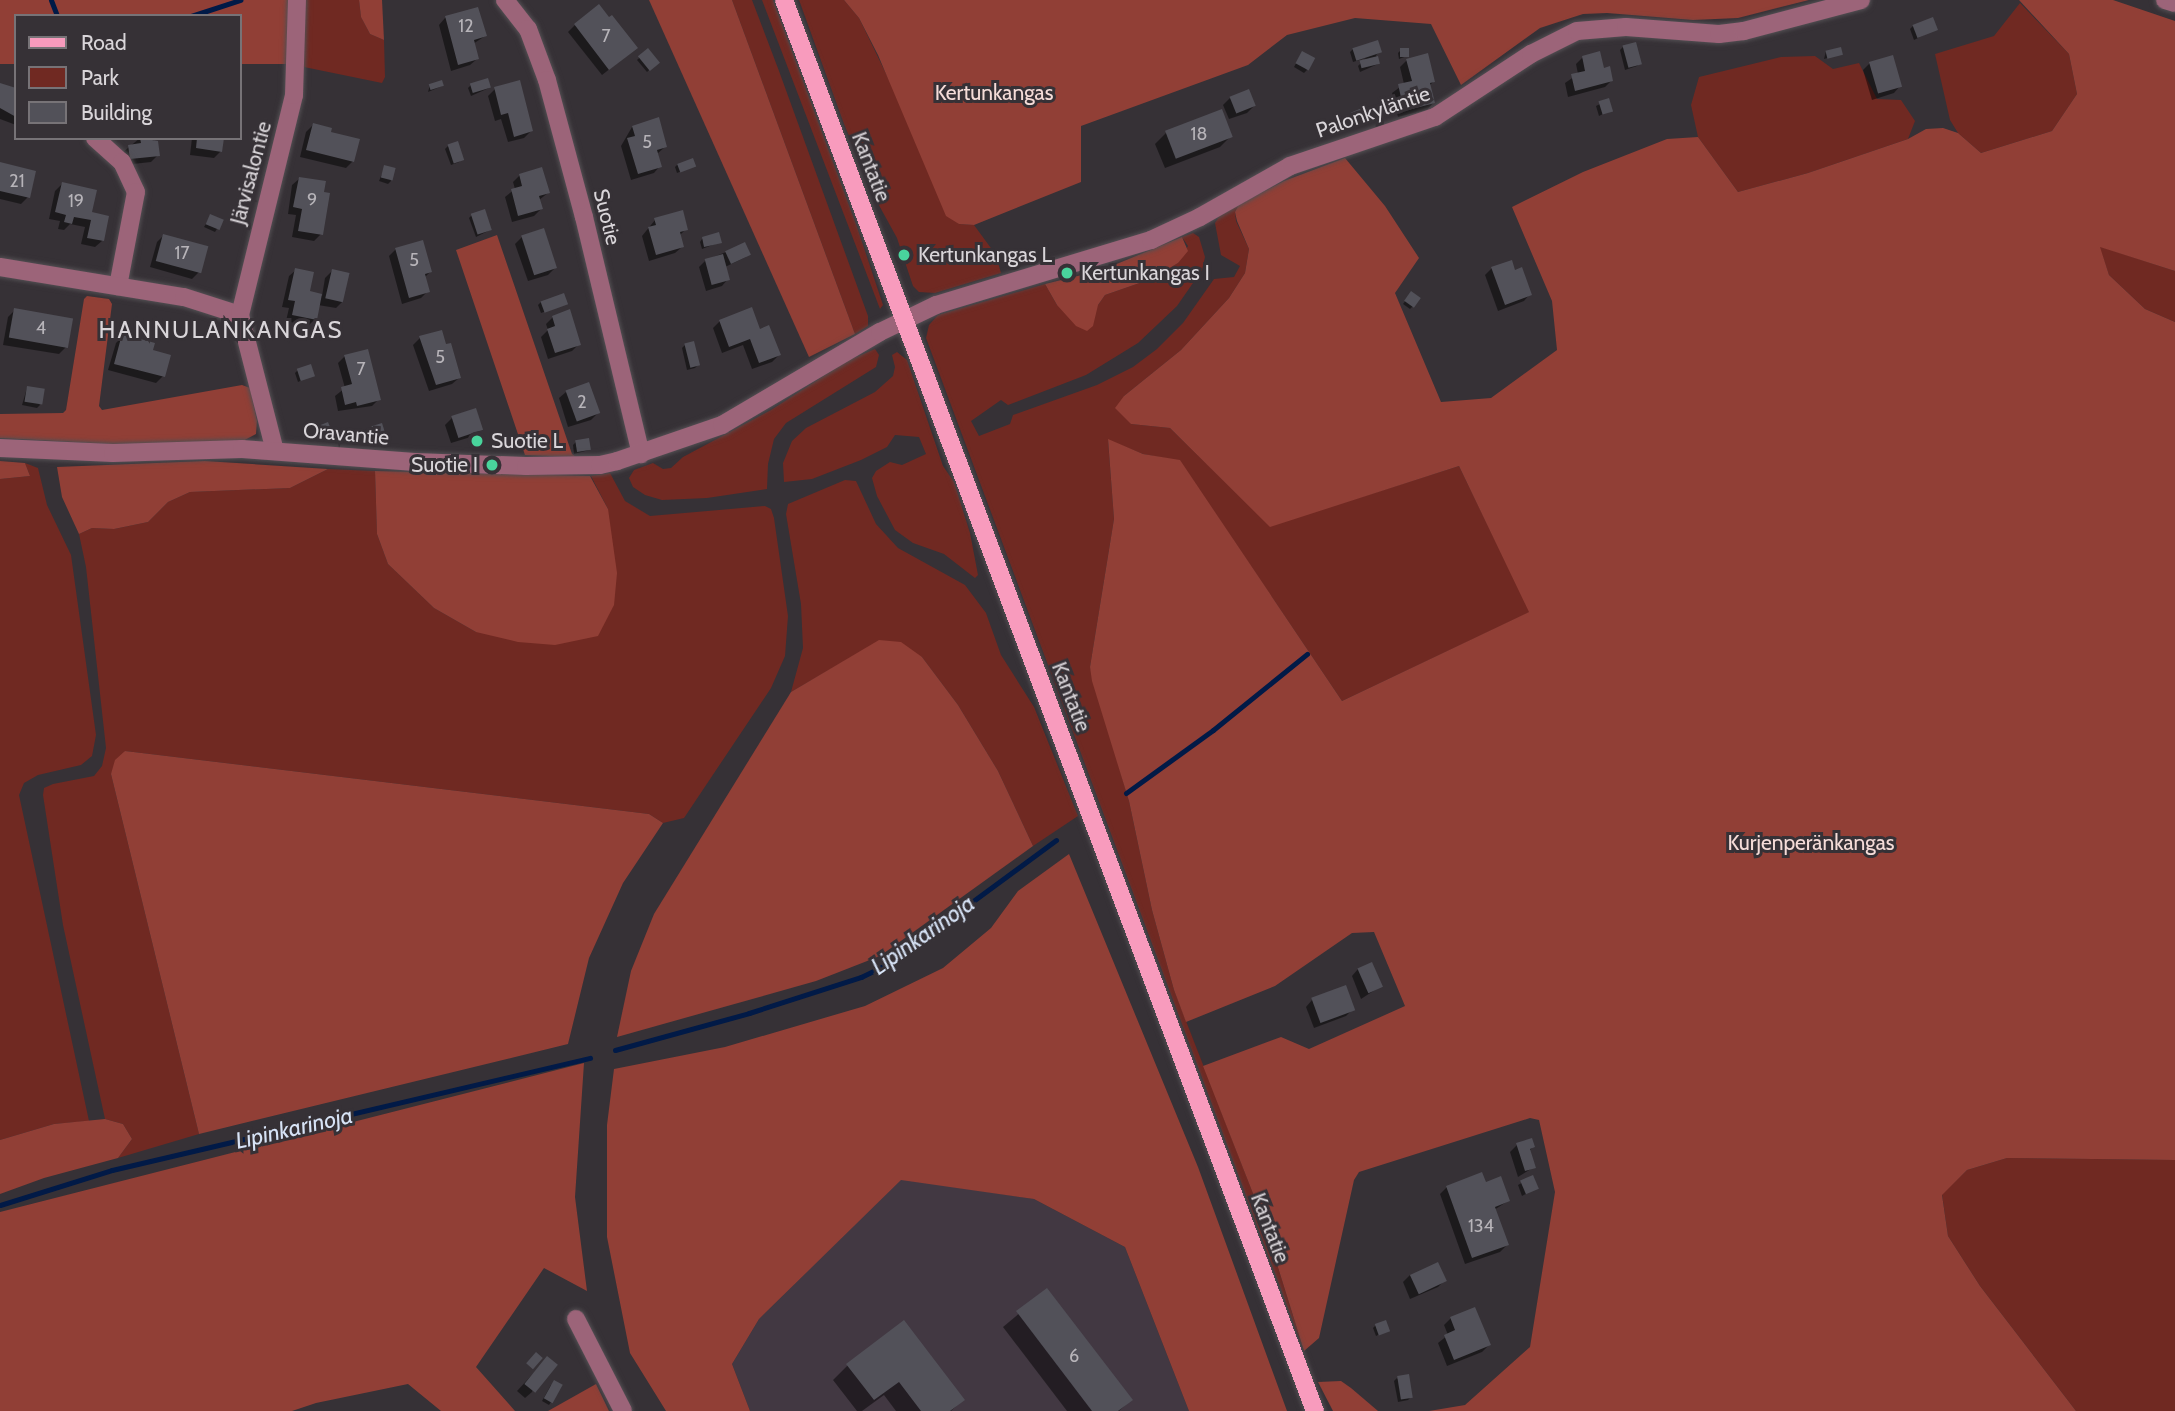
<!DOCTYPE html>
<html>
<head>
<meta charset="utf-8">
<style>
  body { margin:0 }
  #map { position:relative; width:2175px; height:1411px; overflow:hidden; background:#363136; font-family:Cabin,sans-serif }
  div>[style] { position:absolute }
  .built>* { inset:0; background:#423842 }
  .green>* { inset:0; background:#702922 }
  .forest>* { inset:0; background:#913f36 }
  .shadow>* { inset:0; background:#0007 }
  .stream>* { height:5px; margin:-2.5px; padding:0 2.5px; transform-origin:2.5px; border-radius:2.5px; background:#011a47 }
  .building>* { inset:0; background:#525159; transform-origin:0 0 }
  .roads { filter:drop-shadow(0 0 2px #534f53) drop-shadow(0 0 2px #534f53) }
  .minor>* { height:18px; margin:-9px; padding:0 9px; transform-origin:9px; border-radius:9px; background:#9c6479 }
  .major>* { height:18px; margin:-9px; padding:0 9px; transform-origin:9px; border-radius:9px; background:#f89bbd }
  .dots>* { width:19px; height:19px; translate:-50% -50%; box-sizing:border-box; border:4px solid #363136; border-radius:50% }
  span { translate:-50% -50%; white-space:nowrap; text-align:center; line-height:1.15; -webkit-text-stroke:6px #363136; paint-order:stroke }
  .number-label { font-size:18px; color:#b7b4b9 }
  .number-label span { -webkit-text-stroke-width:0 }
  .park-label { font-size:21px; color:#f5dcd8 }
  .street-label { font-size:21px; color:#d9d5d9 }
  .poi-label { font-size:21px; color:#d9d5d9 }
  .left { translate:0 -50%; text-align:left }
  .right { translate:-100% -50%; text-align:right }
  .water-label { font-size:23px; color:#d7e3f6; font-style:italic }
  .quarter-label { font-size:24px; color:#d9d5d9; letter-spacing:2px }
  .legend { position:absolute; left:14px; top:14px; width:228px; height:126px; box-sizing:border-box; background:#363136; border:2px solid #777377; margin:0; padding:9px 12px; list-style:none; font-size:21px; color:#d9d5d9 }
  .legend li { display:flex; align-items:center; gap:14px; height:35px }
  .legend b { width:35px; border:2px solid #777377 }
</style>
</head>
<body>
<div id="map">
  <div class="built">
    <div style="clip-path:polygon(901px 1179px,1034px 1199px,1125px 1247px,1189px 1411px,750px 1411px,732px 1364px,759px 1319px)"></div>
  </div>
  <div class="green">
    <div style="clip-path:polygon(304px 0,359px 0,361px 17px,370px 34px,384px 40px,385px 77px,382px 83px,304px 67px)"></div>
    <div style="clip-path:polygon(732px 0,752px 0,779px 71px,868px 316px,868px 326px,855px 334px)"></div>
    <div style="clip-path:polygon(762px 0,773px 0,857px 227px,883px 305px,880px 309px)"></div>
    <div style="clip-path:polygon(799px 0,844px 0,859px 18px,959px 224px,974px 225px,996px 255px,1001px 273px,935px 293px,919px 292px,913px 286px,897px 238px,875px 198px,844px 124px)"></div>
    <div style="clip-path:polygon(2020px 3px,2069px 54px,2077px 94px,2052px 131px,1981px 153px,1958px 133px,1950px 120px,1935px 54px,1994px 36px)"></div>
    <div style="clip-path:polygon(1815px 56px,1833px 69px,1859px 63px,1877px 99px,1901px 100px,1915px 121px,1908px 139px,1808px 173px,1738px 192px,1698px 137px,1691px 105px,1699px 77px,1781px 57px)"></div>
    <div style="clip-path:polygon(1239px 204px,1235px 212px,1236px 221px,1249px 249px,1245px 273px,1229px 298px,1181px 350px,1124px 396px,1131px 424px,1170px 428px,1270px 526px,1459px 466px,1530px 612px,1342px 701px,1180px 461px,1143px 454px,1108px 440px,1114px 519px,1090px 667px,1129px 801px,1152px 910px,1174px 990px,1263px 1219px,1304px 1351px,926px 338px,929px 325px,938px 315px,1045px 284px,1057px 305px,1098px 305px,1105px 295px,1151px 279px,1178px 263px,1188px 246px,1182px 237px,1193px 233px,1199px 237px,1205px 257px,1202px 270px,1177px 306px,1138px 343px,1086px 375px,1008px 405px,1001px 400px,971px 421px,979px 436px,1010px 424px,1013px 415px,1097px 385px,1133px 367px,1157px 349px,1183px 323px,1214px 279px,1234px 277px,1240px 266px,1221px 255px,1215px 223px,1220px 215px)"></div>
    <div style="clip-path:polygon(2099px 246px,2175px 271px,2175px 322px,2145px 309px,2109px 275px)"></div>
    <div style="clip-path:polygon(875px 349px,879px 355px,876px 367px,786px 423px,774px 439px,768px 464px,767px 489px,707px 498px,662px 500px,645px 495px,633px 487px,629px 478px,634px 470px,653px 463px,663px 469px,671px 468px,683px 457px,771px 410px,847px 361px)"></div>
    <div style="clip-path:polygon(897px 352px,907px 360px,943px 466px,954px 482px,970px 533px,978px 575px,975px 578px,944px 554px,913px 543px,895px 530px,877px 496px,872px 478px,876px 471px,890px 462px,902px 465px,926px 454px,919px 437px,895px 435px,887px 447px,861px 460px,812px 479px,784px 482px,783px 463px,792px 441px,806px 428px,875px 392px,893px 376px,895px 367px,892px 355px)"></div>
    <div style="clip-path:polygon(25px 463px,38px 468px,47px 505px,71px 555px,96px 735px,92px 756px,81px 765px,38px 775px,24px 783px,19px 795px,89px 1121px,54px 1124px,0 1140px,0 479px,30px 476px)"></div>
    <div style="clip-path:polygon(328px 469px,375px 471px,377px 534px,388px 564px,434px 608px,476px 632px,608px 509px,591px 476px,610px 473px,625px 501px,650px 516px,765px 506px,771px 509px,774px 518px,788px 616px,785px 656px,771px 688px,684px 818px,663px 823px,649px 814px,125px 751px,111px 774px,199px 1134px,118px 1158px,132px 1139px,123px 1124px,105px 1119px,63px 925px,43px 795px,44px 788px,53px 784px,94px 776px,102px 766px,106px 748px,86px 567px,79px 534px,92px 528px,114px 529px,148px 522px,168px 502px,190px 492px,290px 488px)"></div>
    <div style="clip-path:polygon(845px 480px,856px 481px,876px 524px,898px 548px,965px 585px,986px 613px,1001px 655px,1034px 707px,1078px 816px,1033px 846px,998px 771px,958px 705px,922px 657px,879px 641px,791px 692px,803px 648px,801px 604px,786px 514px,788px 504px)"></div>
    <div style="clip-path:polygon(2007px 1158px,2175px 1160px,2175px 1411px,2076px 1411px,1980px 1286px,1948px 1236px,1942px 1194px,1967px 1170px)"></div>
  </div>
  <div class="forest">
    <div style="clip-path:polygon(0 0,293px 0,290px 64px,240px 64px,240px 16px,16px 16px,16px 64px,0 64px)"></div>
    <div style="clip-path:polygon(359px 0,382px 0,384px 40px,370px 34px,361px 17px)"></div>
    <div style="clip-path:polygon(649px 0,732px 0,855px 334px,809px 357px)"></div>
    <div style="clip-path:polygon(844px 0,1809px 0,1738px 18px,1693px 20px,1607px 13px,1583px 14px,1540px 28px,1461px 85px,1431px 24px,1355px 18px,1287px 35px,1248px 65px,1081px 126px,1081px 182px,974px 225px,959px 224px,946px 216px,878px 55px,859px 18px)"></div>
    <div style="clip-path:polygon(2019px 0,2113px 0,2175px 21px,2175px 271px,2100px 247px,2109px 275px,2145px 309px,2175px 322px,2175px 1160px,2007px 1158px,1967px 1170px,1942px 1195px,1948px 1236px,1980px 1286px,2076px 1411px,1429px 1411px,1465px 1405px,1530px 1347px,1555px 1192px,1539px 1120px,1530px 1118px,1359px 1172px,1354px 1180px,1319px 1338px,1304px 1351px,1263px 1219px,1203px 1066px,1281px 1037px,1309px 1049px,1405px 1006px,1374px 932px,1352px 933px,1275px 986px,1186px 1022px,1174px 990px,1152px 910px,1129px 801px,1092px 681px,1090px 667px,1114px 519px,1108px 439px,1143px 454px,1180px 460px,1342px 701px,1529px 612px,1459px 466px,1270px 527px,1170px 428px,1131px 424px,1115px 408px,1124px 396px,1181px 350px,1229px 298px,1245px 273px,1249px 249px,1237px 221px,1235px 212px,1239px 204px,1284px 181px,1345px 158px,1385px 206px,1419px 258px,1395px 293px,1441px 402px,1491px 398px,1557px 350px,1552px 301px,1512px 207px,1583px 172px,1667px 139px,1698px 137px,1738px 192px,1808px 173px,1908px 139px,1926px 129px,1943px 128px,1958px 133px,1981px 153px,2052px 131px,2077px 94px,2069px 54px)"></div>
    <div style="clip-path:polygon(497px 235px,572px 454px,576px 457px,525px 455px,456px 250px)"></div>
    <div style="clip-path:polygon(1182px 237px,1188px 251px,1178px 263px,1151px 279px,1105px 295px,1098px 305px,1093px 326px,1087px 331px,1076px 326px,1057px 305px,1045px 284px,1102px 270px)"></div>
    <div style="clip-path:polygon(87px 296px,109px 299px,112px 304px,99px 406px,102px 410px,242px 385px,250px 388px,257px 421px,256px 434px,241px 442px,111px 444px,0 438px,0 414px,63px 413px,66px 410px,84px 299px)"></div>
    <div style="clip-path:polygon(0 461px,25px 463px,30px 476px,0 479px)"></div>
    <div style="clip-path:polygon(205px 461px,328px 469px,290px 488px,190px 492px,168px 502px,148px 522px,114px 529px,92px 528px,79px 534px,62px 497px,57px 467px)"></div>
    <div style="clip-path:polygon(375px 471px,590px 476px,608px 509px,617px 573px,614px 605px,598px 636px,555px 645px,518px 642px,476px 632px,434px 608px,388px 564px,377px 534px)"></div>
    <div style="clip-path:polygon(879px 640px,901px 642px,922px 657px,958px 705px,998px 771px,1033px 846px,880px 956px,816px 981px,617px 1037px,631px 971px,654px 914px,791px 692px)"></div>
    <div style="clip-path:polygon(125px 751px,649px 814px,663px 823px,623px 883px,589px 958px,568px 1044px,199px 1134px,111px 774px,115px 760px)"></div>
    <div style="clip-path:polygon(1069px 854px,1198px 1167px,1287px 1411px,1189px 1411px,1125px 1247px,1034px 1199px,901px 1180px,759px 1319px,732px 1364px,750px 1411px,666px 1411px,630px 1353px,607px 1237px,607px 1125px,614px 1069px,725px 1047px,865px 1006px,943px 968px,991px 928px,1018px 891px)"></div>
    <div style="clip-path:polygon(584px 1063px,575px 1197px,587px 1291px,544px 1268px,476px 1367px,515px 1411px,441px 1411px,408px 1384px,316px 1403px,292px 1411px,0 1411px,0 1212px)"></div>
    <div style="clip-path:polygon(105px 1119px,123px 1124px,132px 1139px,118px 1158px,44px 1178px,0 1194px,0 1140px,54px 1124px)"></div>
    <div style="clip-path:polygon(1341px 1381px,1351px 1388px,1378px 1411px,1333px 1411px,1318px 1382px)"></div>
    <div style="clip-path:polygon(596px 1384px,609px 1411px,548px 1411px)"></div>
  </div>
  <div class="shadow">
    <div style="clip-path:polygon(477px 9px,485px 36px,473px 44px,477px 59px,470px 65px,451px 71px,439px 25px,445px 18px)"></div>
    <div style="clip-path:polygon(575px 25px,629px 54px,602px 75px,568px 32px)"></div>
    <div style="clip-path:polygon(1913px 26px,1936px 29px,1914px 40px,1910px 29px)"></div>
    <div style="clip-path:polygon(1623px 47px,1640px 63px,1637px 66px,1625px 70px,1620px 50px)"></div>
    <div style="clip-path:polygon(1353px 49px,1380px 52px,1376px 55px,1378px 64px,1360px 72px,1358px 66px,1366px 58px,1353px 62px,1350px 52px)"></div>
    <div style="clip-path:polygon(648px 50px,657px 63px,647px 72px,637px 60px)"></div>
    <div style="clip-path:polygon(1401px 50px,1407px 56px,1399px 59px,1398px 53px)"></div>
    <div style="clip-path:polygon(1826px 51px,1841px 54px,1824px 59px)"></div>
    <div style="clip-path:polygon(1300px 56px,1307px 70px,1304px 73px,1294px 67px)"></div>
    <div style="clip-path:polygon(1582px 58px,1603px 70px,1612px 80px,1605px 87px,1568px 97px,1565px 83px,1578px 74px,1576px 64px)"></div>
    <div style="clip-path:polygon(1407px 60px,1433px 82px,1429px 86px,1433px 103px,1427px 110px,1398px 117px,1392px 93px,1404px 84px,1400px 67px)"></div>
    <div style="clip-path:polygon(1870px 63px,1900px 86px,1894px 93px,1872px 100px,1863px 70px)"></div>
    <div style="clip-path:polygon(0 84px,16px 95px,16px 125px,0 119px)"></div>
    <div style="clip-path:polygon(430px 85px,442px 86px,428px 92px)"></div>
    <div style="clip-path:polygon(471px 85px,489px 88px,471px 96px,468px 88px)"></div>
    <div style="clip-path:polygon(495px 89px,531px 131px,524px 138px,508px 142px,501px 119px,495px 121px,488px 96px)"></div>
    <div style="clip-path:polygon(1230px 98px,1254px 106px,1247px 113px,1229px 119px,1223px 105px)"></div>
    <div style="clip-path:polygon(1608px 100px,1611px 110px,1599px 116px,1596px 106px)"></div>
    <div style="clip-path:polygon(1351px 114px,1366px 116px,1352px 124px,1348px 117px)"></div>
    <div style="clip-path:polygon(313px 125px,329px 133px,353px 161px,346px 168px,300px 157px,306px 132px)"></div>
    <div style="clip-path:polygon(632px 127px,666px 146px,657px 154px,660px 166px,654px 173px,631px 180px,621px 146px)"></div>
    <div style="clip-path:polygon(1166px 133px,1231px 136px,1220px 147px,1165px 168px,1155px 144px)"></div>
    <div style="clip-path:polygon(140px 138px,153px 138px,158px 155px,151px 162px,124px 165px,122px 153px)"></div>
    <div style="clip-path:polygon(192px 138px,223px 138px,221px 151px,214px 158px,190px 155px)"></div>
    <div style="clip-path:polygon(448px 146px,462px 159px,459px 162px,451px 165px,445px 149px)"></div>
    <div style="clip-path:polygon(0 164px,28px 197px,21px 204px,0 199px)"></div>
    <div style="clip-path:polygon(678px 164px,694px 166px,677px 173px,675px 167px)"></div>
    <div style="clip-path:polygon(385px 167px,391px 181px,388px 184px,379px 181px)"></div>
    <div style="clip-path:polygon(520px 175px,548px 193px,539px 200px,541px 209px,534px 216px,512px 222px,505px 197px,515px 189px,513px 182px)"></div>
    <div style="clip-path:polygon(299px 179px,321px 234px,314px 241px,292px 237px,296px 215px,288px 214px,292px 185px)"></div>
    <div style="clip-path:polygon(62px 184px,90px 214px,102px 241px,95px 247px,81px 244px,85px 227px,70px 224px,64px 230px,58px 229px,60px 221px,49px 219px,55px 191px)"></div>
    <div style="clip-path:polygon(472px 215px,490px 230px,476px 237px,469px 218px)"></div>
    <div style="clip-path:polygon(211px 216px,222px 221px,215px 232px,204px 227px)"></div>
    <div style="clip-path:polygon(655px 220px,686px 229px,679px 236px,682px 247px,675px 253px,649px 261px,642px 236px)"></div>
    <div style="clip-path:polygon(164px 235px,199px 272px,192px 279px,150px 267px,157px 242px)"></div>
    <div style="clip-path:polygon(522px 237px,555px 268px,548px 275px,528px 281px,515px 244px)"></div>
    <div style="clip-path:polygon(702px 239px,720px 242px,702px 249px,700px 242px)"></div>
    <div style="clip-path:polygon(396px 249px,430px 272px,424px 278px,428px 291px,421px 298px,402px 304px,389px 256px)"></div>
    <div style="clip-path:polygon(726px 252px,746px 257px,725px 267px,728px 279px,722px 286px,706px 291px,699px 267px,706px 260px)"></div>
    <div style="clip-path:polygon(1492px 268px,1514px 272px,1530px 294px,1524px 301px,1498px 311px,1485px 275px)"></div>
    <div style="clip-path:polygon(296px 270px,308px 292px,322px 296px,325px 278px,332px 271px,343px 301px,336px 308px,318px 305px,315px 319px,308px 326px,286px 321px,289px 308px,282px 307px,289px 276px)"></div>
    <div style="clip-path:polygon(1409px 296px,1413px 306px,1410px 309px,1403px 304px)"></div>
    <div style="clip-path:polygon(541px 302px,566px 304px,541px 313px,538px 305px)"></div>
    <div style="clip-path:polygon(15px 310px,66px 347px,59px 354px,3px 345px,8px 317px)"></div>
    <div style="clip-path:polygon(553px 317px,579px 344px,572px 351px,548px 359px,541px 337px,548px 330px,546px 324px)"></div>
    <div style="clip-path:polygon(720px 321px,759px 331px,779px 355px,772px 362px,752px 369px,743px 345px,722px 353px,713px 328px)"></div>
    <div style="clip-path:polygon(123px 336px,150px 351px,163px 376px,156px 383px,108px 370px,116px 343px)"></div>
    <div style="clip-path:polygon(420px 338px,459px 378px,452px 384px,429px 391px,413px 345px)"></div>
    <div style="clip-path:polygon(685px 345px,698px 365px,695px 368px,687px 370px,682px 348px)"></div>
    <div style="clip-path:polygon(345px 356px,379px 399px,372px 406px,338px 411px,335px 396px,345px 388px,338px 363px)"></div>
    <div style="clip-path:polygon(298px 370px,313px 375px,298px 382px,295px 373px)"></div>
    <div style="clip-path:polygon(27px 388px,40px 405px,37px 408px,22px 405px)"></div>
    <div style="clip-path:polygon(566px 392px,598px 413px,591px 420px,568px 427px,559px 398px)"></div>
    <div style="clip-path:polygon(452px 418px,481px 429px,474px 436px,451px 443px,445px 425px)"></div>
    <div style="clip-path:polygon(322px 426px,330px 432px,322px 436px,319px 429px)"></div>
    <div style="clip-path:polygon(372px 427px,383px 432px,371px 437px,369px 430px)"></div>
    <div style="clip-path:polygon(576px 442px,589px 450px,574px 454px,573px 445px)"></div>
    <div style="clip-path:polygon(1358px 969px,1381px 986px,1361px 999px,1352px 976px)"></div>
    <div style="clip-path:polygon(1312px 1000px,1353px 1009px,1346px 1016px,1314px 1028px,1306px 1007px)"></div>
    <div style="clip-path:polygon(1517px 1145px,1533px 1147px,1529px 1151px,1534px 1167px,1518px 1177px,1510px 1152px)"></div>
    <div style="clip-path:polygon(1532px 1177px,1537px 1188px,1522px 1196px,1518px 1185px)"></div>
    <div style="clip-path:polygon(1485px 1184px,1508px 1201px,1494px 1210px,1507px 1245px,1500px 1252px,1465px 1264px,1440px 1194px,1447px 1187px)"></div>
    <div style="clip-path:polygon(1410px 1275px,1445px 1280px,1438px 1287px,1410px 1299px,1403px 1282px)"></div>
    <div style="clip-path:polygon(1047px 1290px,1131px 1400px,1119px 1411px,1067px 1411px,1003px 1327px)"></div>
    <div style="clip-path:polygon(1451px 1318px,1489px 1345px,1482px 1352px,1447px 1366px,1438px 1343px,1448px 1335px,1444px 1325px)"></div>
    <div style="clip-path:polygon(1376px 1325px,1388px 1330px,1376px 1336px,1373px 1328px)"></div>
    <div style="clip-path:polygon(541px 1365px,532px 1392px,525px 1398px,517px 1391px)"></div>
    <div style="clip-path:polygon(848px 1365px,963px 1400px,951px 1411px,896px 1411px,884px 1395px,862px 1411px,857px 1411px,833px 1380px)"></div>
    <div style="clip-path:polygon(1397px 1378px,1411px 1397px,1408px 1400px,1398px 1402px,1394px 1381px)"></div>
    <div style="clip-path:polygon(551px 1385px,551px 1402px,549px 1405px,542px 1401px)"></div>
  </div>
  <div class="stream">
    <div style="left:51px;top:0;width:17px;rotate:69deg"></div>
    <div style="left:191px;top:16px;width:52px;rotate:-18.1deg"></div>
    <div style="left:1126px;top:793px;width:107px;rotate:-35.9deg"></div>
    <div style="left:1213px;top:730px;width:121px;rotate:-39deg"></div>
    <div style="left:615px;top:1050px;width:139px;rotate:-15.4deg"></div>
    <div style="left:749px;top:1013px;width:118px;rotate:-17.8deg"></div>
    <div style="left:861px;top:977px;width:28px;rotate:-26deg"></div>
    <div style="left:886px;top:965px;width:211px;rotate:-36.3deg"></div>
    <div style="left:0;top:1205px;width:117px;rotate:-17.4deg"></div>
    <div style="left:112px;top:1170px;width:491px;rotate:-13.2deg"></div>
  </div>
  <div class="building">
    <div style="clip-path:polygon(599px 4px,609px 17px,612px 15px,638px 48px,609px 70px,574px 24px)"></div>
    <div style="clip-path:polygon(478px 7px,487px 36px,474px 40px,479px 59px,458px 65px,445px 16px)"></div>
    <div style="left:1933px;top:17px;width:14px;height:22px;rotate:69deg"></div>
    <div style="left:1378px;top:40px;width:13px;height:27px;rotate:72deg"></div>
    <div style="left:1636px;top:42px;width:23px;height:14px;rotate:75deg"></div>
    <div style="left:1841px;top:47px;width:8px;height:16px;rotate:76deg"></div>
    <div style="left:648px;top:48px;width:19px;height:13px;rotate:51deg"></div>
    <div style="left:1400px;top:48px;width:9px;height:9px"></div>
    <div style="left:1302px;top:51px;width:15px;height:14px;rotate:28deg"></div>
    <div style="clip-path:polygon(1600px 51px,1604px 68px,1610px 66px,1613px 81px,1575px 91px,1571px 74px,1585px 71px,1582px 56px)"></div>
    <div style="clip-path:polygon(1428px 53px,1435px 82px,1430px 83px,1435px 103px,1404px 111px,1398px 84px,1412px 81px,1406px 59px)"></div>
    <div style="left:1893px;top:55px;width:33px;height:25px;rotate:74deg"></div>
    <div style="left:1378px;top:56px;width:8px;height:19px;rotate:76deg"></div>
    <div style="left:488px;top:78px;width:10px;height:19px;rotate:73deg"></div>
    <div style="left:442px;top:80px;width:6px;height:14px;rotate:72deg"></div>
    <div style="clip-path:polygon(520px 80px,533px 131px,514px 137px,508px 113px,501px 115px,494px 87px)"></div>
    <div style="clip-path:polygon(0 83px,16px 88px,16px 117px,0 108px)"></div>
    <div style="left:1249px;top:89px;width:18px;height:21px;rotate:68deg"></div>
    <div style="left:1609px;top:98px;width:14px;height:11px;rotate:73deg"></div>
    <div style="left:1364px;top:107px;width:10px;height:15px;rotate:66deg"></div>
    <div style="left:1222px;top:109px;width:30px;height:61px;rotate:69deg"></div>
    <div style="clip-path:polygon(659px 117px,667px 147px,657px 150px,662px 167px,638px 174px,627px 138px,635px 136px,632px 126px)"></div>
    <div style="clip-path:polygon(313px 123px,332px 128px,331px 132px,360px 139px,354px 162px,306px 150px)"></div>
    <div style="clip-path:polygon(140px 138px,158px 141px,160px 156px,130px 159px,128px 145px,141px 143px)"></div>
    <div style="clip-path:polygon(197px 138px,224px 138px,222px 152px,196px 148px)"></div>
    <div style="left:458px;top:141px;width:20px;height:11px;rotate:72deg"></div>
    <div style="left:693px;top:158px;width:9px;height:17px;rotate:69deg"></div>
    <div style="clip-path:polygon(0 162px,36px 171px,30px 198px,0 191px)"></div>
    <div style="left:384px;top:165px;width:12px;height:13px;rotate:14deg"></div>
    <div style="clip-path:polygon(542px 167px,550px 193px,539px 196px,543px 209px,518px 216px,511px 189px,522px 186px,519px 174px)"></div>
    <div style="clip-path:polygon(299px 177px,326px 181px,324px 192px,330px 193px,323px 235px,298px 231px,302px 209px,293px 207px)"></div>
    <div style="clip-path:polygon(62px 182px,97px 190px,92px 212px,109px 216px,104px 241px,87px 238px,91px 220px,74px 217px,72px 224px,64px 222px,66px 215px,55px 212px)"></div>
    <div style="left:485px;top:209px;width:22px;height:15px;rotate:72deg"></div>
    <div style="clip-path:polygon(683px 210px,688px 230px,680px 232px,684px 247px,656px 255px,648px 227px,656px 225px,654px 218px)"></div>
    <div style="left:210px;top:214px;width:15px;height:11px;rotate:23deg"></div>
    <div style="left:544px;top:228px;width:42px;height:24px;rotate:72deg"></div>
    <div style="clip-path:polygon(719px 232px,722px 243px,704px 247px,702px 237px)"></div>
    <div style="left:163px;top:234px;width:47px;height:28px;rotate:15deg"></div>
    <div style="clip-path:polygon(423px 240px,432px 272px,425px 274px,430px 292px,409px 298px,395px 248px)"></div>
    <div style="left:745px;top:242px;width:14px;height:22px;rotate:65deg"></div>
    <div style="left:723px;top:254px;width:27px;height:19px;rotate:75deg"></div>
    <div style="clip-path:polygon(1512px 260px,1515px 270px,1522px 267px,1532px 295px,1505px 305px,1491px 267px)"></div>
    <div style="clip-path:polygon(295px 268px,314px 272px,310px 291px,322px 294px,317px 320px,292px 315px,295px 301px,288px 300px)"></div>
    <div style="left:332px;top:269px;width:18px;height:30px;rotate:13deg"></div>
    <div style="left:1411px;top:291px;width:12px;height:12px;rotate:35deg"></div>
    <div style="left:564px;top:293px;width:12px;height:25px;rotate:70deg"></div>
    <div style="clip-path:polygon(752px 307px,760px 329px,769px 325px,781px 355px,759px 363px,750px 339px,729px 347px,719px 320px)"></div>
    <div style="left:14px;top:308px;width:60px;height:30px;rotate:10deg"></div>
    <div style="clip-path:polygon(570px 309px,581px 345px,555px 353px,547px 329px,555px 326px,552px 316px)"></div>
    <div style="clip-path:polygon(442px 330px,446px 344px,451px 343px,461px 378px,436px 385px,419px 336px)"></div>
    <div style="clip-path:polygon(122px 334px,155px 343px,153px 350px,171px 355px,165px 377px,114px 364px)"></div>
    <div style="left:694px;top:341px;width:25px;height:10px;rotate:76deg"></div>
    <div style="clip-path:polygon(368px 349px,381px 400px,357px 406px,356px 402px,345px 405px,341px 387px,352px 384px,344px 355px)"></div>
    <div style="left:311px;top:364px;width:13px;height:15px;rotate:72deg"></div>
    <div style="left:589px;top:382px;width:33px;height:25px;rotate:70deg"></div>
    <div style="left:27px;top:386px;width:18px;height:16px;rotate:9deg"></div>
    <div style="left:476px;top:408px;width:23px;height:26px;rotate:72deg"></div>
    <div style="left:328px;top:422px;width:11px;height:8px;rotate:68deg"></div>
    <div style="left:382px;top:423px;width:10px;height:11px;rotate:73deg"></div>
    <div style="left:589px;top:438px;width:12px;height:14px;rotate:81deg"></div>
    <div style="left:1372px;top:962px;width:27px;height:16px;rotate:66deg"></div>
    <div style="left:1346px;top:985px;width:27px;height:37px;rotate:70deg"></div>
    <div style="clip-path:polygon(1532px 1138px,1535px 1147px,1530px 1149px,1536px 1168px,1525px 1171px,1516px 1143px)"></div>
    <div style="clip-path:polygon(1482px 1172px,1486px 1182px,1501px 1176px,1510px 1201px,1495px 1207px,1509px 1245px,1472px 1258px,1446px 1186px)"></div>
    <div style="left:1533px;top:1175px;width:15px;height:14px;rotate:67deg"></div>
    <div style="left:1438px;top:1262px;width:21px;height:31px;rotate:65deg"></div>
    <div style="clip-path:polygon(1047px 1288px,1133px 1400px,1118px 1411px,1092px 1411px,1016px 1311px)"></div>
    <div style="clip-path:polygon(1475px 1307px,1491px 1345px,1454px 1360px,1444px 1335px,1455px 1330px,1450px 1317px)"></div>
    <div style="clip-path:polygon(904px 1320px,965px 1400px,950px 1411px,921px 1411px,899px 1382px,874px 1400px,846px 1364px)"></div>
    <div style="left:1386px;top:1320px;width:12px;height:12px;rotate:70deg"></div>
    <div style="left:536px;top:1352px;width:9px;height:15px;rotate:41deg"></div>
    <div style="left:547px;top:1356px;width:14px;height:36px;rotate:39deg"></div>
    <div style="left:1409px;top:1374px;width:24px;height:12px;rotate:81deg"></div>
    <div style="left:554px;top:1380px;width:10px;height:21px;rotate:29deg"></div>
  </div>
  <div class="roads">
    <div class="minor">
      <div style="left:505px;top:0;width:37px;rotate:52deg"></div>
      <div style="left:528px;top:29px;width:54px;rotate:69.6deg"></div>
      <div style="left:547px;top:80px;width:142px;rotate:74.9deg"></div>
      <div style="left:584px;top:217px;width:244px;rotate:76.5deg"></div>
      <div style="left:2165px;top:0;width:10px;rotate:17deg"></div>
      <div style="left:95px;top:138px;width:36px;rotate:42deg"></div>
      <div style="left:122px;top:162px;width:33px;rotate:65deg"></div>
      <div style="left:136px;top:192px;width:96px;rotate:100.8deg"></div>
      <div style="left:0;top:267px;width:186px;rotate:9.3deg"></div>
      <div style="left:184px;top:297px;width:59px;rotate:17.8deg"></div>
      <div style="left:240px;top:315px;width:140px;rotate:75.6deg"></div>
      <div style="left:240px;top:315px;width:227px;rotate:-76.2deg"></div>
      <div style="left:294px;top:95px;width:95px;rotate:-88.2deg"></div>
      <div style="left:0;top:448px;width:113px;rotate:2.5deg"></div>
      <div style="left:113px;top:453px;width:129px;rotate:-1.8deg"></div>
      <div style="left:242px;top:449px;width:173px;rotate:4.3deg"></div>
      <div style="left:415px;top:462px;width:111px;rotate:2.1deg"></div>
      <div style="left:526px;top:466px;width:74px;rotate:-0.8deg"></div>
      <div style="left:600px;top:465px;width:17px;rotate:-13deg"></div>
      <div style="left:617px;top:461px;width:111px;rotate:-18.9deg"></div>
      <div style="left:722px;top:425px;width:183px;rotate:-30.5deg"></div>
      <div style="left:880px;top:332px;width:62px;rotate:-25.7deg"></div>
      <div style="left:936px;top:305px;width:225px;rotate:-16.8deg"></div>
      <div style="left:1151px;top:240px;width:54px;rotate:-25.1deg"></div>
      <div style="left:1200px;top:217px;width:103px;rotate:-29.5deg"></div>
      <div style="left:1290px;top:166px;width:153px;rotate:-18.7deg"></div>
      <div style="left:1435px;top:117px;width:115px;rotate:-33.3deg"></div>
      <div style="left:1531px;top:54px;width:51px;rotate:-26.6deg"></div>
      <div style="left:1577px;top:31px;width:49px;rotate:-4.7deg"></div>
      <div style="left:1626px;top:27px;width:93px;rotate:4.3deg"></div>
      <div style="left:1719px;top:34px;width:25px;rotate:-7deg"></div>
      <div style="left:1744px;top:31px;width:121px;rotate:-14.8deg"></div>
      <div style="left:576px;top:1319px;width:103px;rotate:62.9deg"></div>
    </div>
    <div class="major">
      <div style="left:784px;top:0;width:1508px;rotate:69.38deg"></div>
    </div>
  </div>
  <div class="dots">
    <div style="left:904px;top:255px;background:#49d49c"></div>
    <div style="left:1067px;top:273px;background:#49d49c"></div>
    <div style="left:477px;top:441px;background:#49d49c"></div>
    <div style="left:492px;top:465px;background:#49d49c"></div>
  </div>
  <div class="number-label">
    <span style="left:466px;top:26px">12</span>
    <span style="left:606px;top:36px">7</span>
    <span style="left:1199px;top:134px">18</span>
    <span style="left:647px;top:142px">5</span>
    <span style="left:17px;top:181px">21</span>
    <span style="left:312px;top:200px">9</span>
    <span style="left:76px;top:201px">19</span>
    <span style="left:182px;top:253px">17</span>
    <span style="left:414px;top:260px">5</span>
    <span style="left:41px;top:328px">4</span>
    <span style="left:440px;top:357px">5</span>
    <span style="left:361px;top:369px">7</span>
    <span style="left:582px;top:402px">2</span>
    <span style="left:1481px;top:1226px">134</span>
    <span style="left:1074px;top:1356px">6</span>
  </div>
  <div class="park-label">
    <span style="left:994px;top:93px">Kertunkangas</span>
    <span style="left:1811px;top:843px">Kurjenperänkangas</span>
  </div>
  <div class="street-label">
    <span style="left:1373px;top:112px;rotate:-19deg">Palonkyläntie</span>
    <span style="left:871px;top:167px;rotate:69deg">Kantatie</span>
    <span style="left:251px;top:173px;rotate:-75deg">Järvisalontie</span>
    <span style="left:607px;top:217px;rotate:76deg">Suotie</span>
    <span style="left:346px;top:434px;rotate:5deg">Oravantie</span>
    <span style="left:1071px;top:697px;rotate:69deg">Kantatie</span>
    <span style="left:1270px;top:1228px;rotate:69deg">Kantatie</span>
  </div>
  <div class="poi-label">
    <span class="left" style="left:918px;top:255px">Kertunkangas L</span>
    <span class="left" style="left:1081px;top:273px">Kertunkangas I</span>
    <span class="left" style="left:491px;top:441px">Suotie L</span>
    <span class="right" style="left:478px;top:465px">Suotie I</span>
  </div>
  <div class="water-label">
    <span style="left:923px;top:935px;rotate:-35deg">Lipinkarinoja</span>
    <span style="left:294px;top:1128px;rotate:-13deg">Lipinkarinoja</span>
  </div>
  <div class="quarter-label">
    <span style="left:221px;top:330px">HANNULANKANGAS</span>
  </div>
  <ul class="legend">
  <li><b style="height:9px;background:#f89bbd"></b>Road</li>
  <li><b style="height:19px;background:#702922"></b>Park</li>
  <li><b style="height:19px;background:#525159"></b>Building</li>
  </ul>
</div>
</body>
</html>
